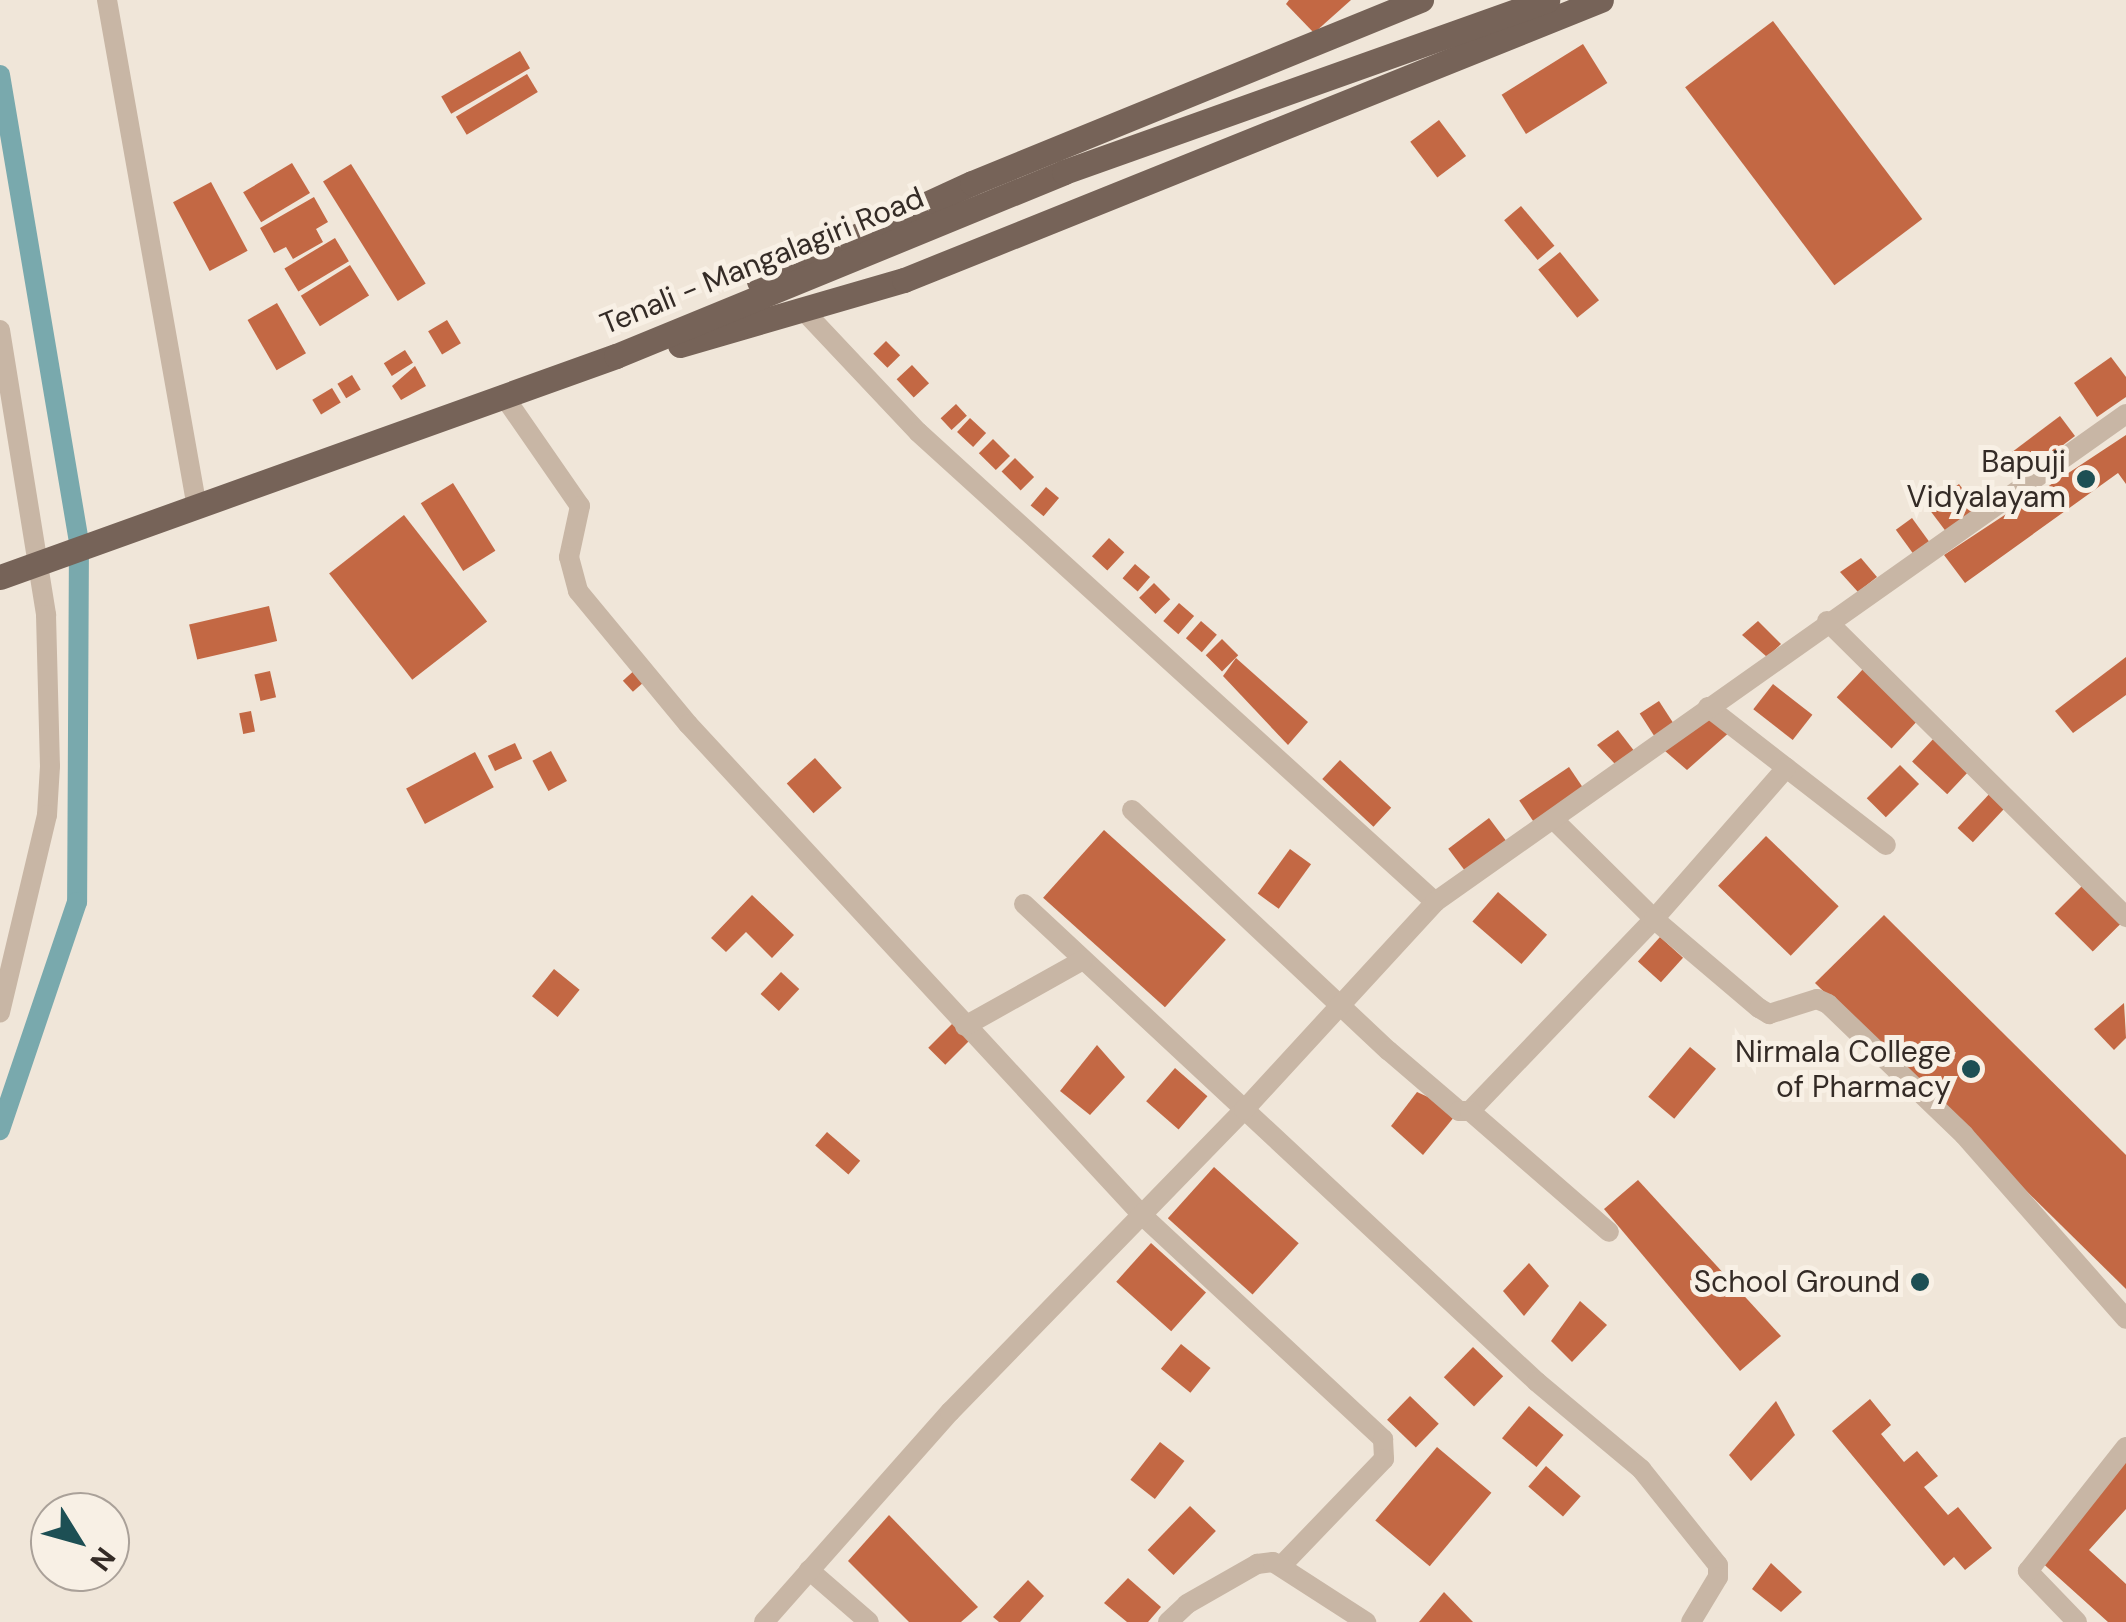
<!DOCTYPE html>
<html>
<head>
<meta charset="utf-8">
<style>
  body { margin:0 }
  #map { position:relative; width:2126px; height:1622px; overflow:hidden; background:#f0e6d9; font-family:"DM Sans",sans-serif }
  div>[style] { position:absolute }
  .canal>* { height:20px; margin:-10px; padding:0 10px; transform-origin:10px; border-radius:10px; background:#79a9ad }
  .building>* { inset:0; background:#c36844; transform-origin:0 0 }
  .minor>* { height:20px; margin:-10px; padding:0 10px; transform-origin:10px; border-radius:10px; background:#c8b6a5 }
  .primary>* { height:25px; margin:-12.5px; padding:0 12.5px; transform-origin:12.5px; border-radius:12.5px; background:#766358 }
  .dots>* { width:28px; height:28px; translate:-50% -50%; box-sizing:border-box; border:5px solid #f8f0e5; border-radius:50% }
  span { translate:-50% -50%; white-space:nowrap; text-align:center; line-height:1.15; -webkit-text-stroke:10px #f8f0e5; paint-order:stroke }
  .street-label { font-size:30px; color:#342b26 }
  .poi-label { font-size:30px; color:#342b26 }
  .right { translate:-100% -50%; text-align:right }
  .north { position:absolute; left:30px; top:1492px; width:100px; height:100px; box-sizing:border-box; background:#f8f0e5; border:2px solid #aaa199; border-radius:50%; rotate:127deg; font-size:28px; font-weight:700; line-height:40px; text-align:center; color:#342b26 }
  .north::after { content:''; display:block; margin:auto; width:35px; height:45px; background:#1d4f54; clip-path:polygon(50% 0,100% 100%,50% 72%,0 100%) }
</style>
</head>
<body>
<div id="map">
  <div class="canal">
    <div style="left:0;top:75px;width:472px;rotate:80.4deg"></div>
    <div style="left:79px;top:540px;width:362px;rotate:90.3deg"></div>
    <div style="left:77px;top:902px;width:241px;rotate:108.7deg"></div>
  </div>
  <div class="building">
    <div style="clip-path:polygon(1289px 0,1351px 0,1314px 33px,1286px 4px)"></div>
    <div style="left:1773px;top:21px;width:248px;height:110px;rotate:53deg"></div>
    <div style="left:1583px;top:44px;width:46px;height:96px;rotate:58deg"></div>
    <div style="left:520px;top:51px;width:20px;height:91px;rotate:60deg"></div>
    <div style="left:527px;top:74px;width:21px;height:83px;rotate:59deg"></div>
    <div style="left:1439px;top:120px;width:45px;height:36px;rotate:53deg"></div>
    <div style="left:292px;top:163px;width:35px;height:57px;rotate:59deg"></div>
    <div style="left:351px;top:164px;width:141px;height:33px;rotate:58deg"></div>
    <div style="left:211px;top:182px;width:78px;height:43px;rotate:62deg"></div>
    <div style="clip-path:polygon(314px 197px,328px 222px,316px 229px,323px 242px,293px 259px,286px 247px,274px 253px,260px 228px)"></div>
    <div style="left:1521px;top:206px;width:52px;height:22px;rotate:50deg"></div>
    <div style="left:335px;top:238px;width:27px;height:59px;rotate:59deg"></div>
    <div style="left:1560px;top:252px;width:62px;height:28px;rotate:51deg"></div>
    <div style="left:350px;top:265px;width:36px;height:58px;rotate:58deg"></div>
    <div style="left:277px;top:303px;width:58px;height:34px;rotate:60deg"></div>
    <div style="left:447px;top:320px;width:27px;height:22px;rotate:59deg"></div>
    <div style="left:886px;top:341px;width:20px;height:18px;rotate:45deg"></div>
    <div style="left:405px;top:350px;width:15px;height:25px;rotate:58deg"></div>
    <div style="clip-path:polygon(2111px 357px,2126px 377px,2126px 397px,2097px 417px,2074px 383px)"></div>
    <div style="left:912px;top:365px;width:25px;height:21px;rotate:47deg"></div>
    <div style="clip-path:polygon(415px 366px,426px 386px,401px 400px,392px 386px)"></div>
    <div style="left:352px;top:375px;width:17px;height:17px;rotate:59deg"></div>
    <div style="left:332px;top:388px;width:17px;height:23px;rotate:59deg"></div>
    <div style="left:956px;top:404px;width:16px;height:21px;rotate:47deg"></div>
    <div style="left:2060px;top:416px;width:25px;height:67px;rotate:53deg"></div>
    <div style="left:970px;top:418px;width:22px;height:19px;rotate:43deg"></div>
    <div style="clip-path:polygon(2126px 435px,2126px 484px,2118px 473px,1965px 583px,1944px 555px)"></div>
    <div style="left:993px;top:439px;width:24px;height:20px;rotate:45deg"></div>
    <div style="left:1015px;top:458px;width:27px;height:19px;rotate:45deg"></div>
    <div style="left:453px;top:483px;width:80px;height:38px;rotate:58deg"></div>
    <div style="left:1959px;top:484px;width:31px;height:39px;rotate:53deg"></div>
    <div style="left:1046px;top:487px;width:17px;height:24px;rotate:40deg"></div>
    <div style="left:404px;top:515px;width:135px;height:95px;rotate:52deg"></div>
    <div style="left:1912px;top:518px;width:29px;height:20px;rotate:54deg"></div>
    <div style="left:1109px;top:538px;width:21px;height:25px;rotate:43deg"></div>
    <div style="clip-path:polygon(1861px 558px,1877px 577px,1858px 592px,1840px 572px)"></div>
    <div style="left:1135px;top:564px;width:20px;height:19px;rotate:41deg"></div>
    <div style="left:1154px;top:583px;width:23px;height:21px;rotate:45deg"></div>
    <div style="left:1179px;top:603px;width:20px;height:24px;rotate:41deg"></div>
    <div style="left:269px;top:606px;width:36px;height:82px;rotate:77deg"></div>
    <div style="left:1201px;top:621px;width:21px;height:23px;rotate:41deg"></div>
    <div style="clip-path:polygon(1758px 621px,1781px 644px,1767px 657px,1742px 635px)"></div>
    <div style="left:1222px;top:639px;width:23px;height:23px;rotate:45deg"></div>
    <div style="clip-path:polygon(2126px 657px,2126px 695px,2073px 733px,2055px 711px)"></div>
    <div style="clip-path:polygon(1236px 658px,1308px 722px,1288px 745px,1223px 676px)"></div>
    <div style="left:637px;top:668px;width:15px;height:19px;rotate:48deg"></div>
    <div style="left:1864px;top:668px;width:75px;height:40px;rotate:43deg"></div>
    <div style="left:270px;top:671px;width:27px;height:16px;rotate:77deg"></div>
    <div style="left:1773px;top:684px;width:50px;height:32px;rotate:38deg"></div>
    <div style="left:1659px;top:701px;width:27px;height:23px;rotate:57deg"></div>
    <div style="left:251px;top:711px;width:21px;height:12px;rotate:79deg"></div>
    <div style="clip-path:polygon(1710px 714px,1732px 730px,1687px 770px,1665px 751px)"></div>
    <div style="clip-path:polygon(1618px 730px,1635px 752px,1616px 765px,1597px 745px)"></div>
    <div style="left:1936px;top:736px;width:48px;height:35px;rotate:43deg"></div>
    <div style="left:515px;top:743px;width:17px;height:30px;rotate:65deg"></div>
    <div style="left:551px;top:751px;width:34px;height:21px;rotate:62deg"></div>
    <div style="left:475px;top:752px;width:40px;height:78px;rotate:62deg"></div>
    <div style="left:815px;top:758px;width:40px;height:38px;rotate:48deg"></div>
    <div style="left:1340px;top:760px;width:70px;height:26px;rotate:43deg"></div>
    <div style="left:1900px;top:765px;width:27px;height:47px;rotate:45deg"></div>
    <div style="left:1569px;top:767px;width:29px;height:60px;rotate:56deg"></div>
    <div style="left:1993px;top:790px;width:21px;height:52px;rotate:43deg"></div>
    <div style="left:1489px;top:818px;width:34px;height:51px;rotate:53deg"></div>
    <div style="left:1104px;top:830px;width:164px;height:91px;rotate:42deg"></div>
    <div style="left:1766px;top:836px;width:101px;height:69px;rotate:44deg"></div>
    <div style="left:1290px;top:849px;width:26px;height:55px;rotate:36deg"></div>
    <div style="left:2085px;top:883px;width:54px;height:43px;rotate:45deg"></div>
    <div style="left:1498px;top:892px;width:65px;height:39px;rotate:41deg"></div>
    <div style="clip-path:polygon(752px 895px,794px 935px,772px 958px,746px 932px,726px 952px,711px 938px)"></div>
    <div style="clip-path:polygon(1884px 915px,2126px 1155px,2126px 1289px,1815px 983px)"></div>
    <div style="left:1660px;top:937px;width:31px;height:33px;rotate:42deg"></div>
    <div style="left:554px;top:969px;width:33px;height:35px;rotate:39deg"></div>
    <div style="left:781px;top:972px;width:25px;height:30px;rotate:43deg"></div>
    <div style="clip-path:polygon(2124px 1003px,2126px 1038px,2114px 1050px,2094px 1029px)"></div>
    <div style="left:953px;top:1023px;width:24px;height:35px;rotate:45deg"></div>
    <div style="clip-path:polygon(1097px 1045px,1125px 1077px,1090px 1115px,1060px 1091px)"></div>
    <div style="left:1690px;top:1047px;width:34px;height:65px;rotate:40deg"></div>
    <div style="left:1175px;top:1068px;width:43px;height:44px;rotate:41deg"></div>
    <div style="clip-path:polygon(1417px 1092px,1459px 1111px,1423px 1155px,1391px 1126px)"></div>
    <div style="left:827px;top:1132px;width:44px;height:18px;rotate:41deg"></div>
    <div style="left:1214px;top:1167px;width:114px;height:69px;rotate:42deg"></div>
    <div style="clip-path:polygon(1638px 1180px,1781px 1336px,1740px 1371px,1604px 1209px)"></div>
    <div style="left:1151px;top:1243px;width:74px;height:52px;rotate:42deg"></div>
    <div style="clip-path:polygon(1529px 1263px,1549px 1286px,1524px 1316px,1503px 1291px)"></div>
    <div style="clip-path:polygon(1580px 1301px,1607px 1325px,1572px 1362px,1551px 1341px)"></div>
    <div style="left:1181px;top:1344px;width:38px;height:32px;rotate:39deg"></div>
    <div style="left:1473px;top:1347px;width:42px;height:42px;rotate:44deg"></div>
    <div style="left:1410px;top:1396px;width:40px;height:33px;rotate:44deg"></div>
    <div style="clip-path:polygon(1870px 1399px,1891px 1425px,1881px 1434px,1904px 1462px,1917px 1451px,1938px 1476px,1924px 1487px,1948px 1515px,1958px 1507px,1992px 1548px,1965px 1570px,1954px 1557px,1944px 1566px,1832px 1431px)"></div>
    <div style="clip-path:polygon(1776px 1401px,1795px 1435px,1751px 1481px,1729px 1455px)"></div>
    <div style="left:1529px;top:1406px;width:45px;height:42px;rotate:40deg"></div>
    <div style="left:1160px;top:1442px;width:31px;height:48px;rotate:38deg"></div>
    <div style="left:1437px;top:1447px;width:71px;height:96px;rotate:40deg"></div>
    <div style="clip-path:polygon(2126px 1461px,2126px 1509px,2089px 1550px,2126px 1584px,2126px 1622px,2108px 1622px,2038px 1559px)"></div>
    <div style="left:1546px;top:1466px;width:46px;height:27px;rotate:41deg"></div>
    <div style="left:1190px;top:1506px;width:36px;height:61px;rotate:44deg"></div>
    <div style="clip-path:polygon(889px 1515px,978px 1607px,961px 1622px,909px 1622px,848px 1561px)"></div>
    <div style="clip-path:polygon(1771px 1563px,1802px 1592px,1781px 1612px,1752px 1589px)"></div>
    <div style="clip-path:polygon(1128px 1578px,1161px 1607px,1148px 1622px,1127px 1622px,1104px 1603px)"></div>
    <div style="clip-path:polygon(1028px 1580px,1044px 1596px,1020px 1622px,999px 1622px,993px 1617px)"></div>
    <div style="clip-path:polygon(1444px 1592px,1473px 1622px,1419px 1622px)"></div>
  </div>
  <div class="minor">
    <div style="left:107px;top:0;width:516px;rotate:79.95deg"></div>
    <div style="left:803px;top:310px;width:168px;rotate:46.7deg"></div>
    <div style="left:918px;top:432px;width:699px;rotate:42.27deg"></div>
    <div style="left:0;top:330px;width:289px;rotate:80.8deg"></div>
    <div style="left:46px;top:615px;width:151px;rotate:88.5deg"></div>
    <div style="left:50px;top:766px;width:49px;rotate:93.5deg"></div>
    <div style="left:47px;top:815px;width:203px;rotate:103.4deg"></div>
    <div style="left:503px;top:395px;width:135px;rotate:55.3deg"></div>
    <div style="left:580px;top:506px;width:52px;rotate:102.2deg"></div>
    <div style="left:569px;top:557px;width:35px;rotate:75deg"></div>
    <div style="left:578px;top:591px;width:173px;rotate:50.4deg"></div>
    <div style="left:688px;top:724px;width:670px;rotate:47.24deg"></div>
    <div style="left:1143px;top:1216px;width:328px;rotate:42.9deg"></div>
    <div style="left:1383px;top:1439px;width:20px;rotate:87deg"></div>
    <div style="left:1384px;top:1459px;width:146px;rotate:133.9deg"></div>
    <div style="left:1827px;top:621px;width:421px;rotate:44.7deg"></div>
    <div style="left:1708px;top:707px;width:225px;rotate:37.8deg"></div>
    <div style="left:1132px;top:810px;width:352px;rotate:43.2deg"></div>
    <div style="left:1389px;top:1051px;width:92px;rotate:40.6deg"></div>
    <div style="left:1459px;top:1111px;width:11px"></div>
    <div style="left:1470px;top:1111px;width:266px;rotate:-46.2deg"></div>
    <div style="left:1654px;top:919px;width:201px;rotate:-48.8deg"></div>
    <div style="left:1554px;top:820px;width:141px;rotate:44.7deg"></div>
    <div style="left:1654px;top:919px;width:138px;rotate:40.3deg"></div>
    <div style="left:1759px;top:1008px;width:12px;rotate:31deg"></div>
    <div style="left:1769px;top:1014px;width:50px;rotate:-17.4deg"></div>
    <div style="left:1817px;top:999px;width:12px;rotate:24deg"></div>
    <div style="left:1828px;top:1004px;width:189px;rotate:43.9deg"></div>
    <div style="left:1964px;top:1135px;width:245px;rotate:48.6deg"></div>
    <div style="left:1024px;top:904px;width:701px;rotate:42.98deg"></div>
    <div style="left:1537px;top:1382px;width:136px;rotate:39.9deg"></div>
    <div style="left:1641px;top:1469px;width:123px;rotate:51.3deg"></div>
    <div style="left:1718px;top:1565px;width:12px;rotate:90deg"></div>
    <div style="left:1718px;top:1577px;width:52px;rotate:121deg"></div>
    <div style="left:965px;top:1026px;width:135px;rotate:-29.2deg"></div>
    <div style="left:1470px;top:1111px;width:184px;rotate:41deg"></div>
    <div style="left:809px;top:1570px;width:79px;rotate:40.9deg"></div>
    <div style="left:764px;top:1622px;width:281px;rotate:-48.5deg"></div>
    <div style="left:950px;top:1412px;width:421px;rotate:-45.8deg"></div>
    <div style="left:1244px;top:1110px;width:282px;rotate:-47.4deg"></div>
    <div style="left:1435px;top:902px;width:846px;rotate:-35.23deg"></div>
    <div style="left:1168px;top:1622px;width:26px;rotate:-43deg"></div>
    <div style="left:1187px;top:1604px;width:81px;rotate:-29.7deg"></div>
    <div style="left:1257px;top:1564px;width:16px;rotate:-7deg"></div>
    <div style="left:1273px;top:1562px;width:111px;rotate:32.8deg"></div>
    <div style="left:2077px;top:1622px;width:71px;rotate:-133.9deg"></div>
    <div style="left:2028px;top:1571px;width:158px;rotate:-51.7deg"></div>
  </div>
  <div class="primary">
    <div style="left:759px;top:281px;width:234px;rotate:-24.7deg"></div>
    <div style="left:972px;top:183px;width:485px;rotate:-22.2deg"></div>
    <div style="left:680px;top:345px;width:233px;rotate:-16.2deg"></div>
    <div style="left:904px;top:280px;width:751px;rotate:-21.89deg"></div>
    <div style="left:0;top:577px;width:654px;rotate:-19.74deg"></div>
    <div style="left:616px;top:356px;width:484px;rotate:-22.3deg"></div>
    <div style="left:1064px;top:172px;width:513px;rotate:-19.6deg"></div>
  </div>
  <div class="dots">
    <div style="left:2086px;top:479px;background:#1d4f54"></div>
    <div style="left:1971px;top:1069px;background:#1d4f54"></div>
    <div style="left:1920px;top:1282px;background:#1d4f54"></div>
  </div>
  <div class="street-label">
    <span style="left:762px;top:261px;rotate:-22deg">Tenali - Mangalagiri Road</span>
  </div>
  <div class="poi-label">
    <span class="right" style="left:2066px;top:479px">Bapuji<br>Vidyalayam</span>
    <span class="right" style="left:1951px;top:1069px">Nirmala College<br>of Pharmacy</span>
    <span class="right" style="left:1900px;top:1282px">School Ground</span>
  </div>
  <div class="north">N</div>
</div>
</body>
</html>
